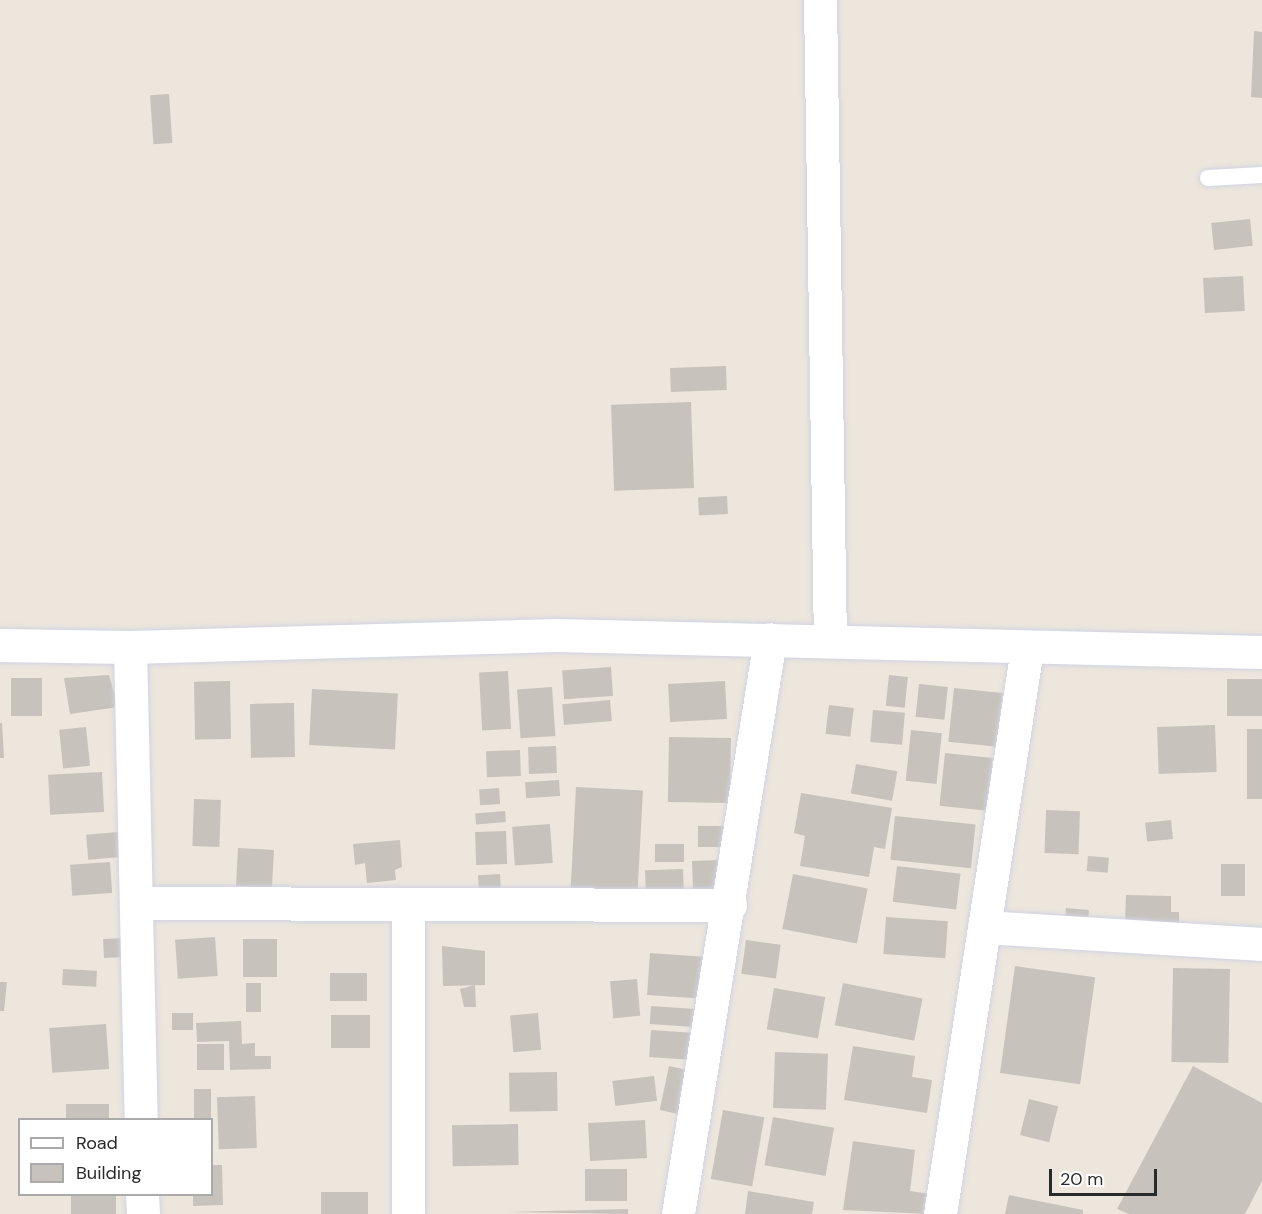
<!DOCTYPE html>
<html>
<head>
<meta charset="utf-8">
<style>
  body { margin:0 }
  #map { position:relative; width:1262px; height:1214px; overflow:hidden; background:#ece6dc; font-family:"DM Sans",sans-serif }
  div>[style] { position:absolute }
  .building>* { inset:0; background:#c7c3bc; transform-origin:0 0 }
  .roads { filter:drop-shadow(0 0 2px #d1d3e3) drop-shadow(0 0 2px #d1d3e3) }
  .lane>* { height:16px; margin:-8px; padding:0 8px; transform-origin:8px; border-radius:8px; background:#fff }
  .street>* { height:33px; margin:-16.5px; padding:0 16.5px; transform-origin:16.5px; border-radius:16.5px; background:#fff }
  span { translate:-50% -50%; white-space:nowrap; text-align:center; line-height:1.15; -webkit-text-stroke:4.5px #fff; paint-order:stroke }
  .legend { position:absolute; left:18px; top:1118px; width:195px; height:78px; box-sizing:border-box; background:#fff; border:2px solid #aaa; margin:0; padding:8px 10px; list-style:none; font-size:18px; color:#2a2a2a }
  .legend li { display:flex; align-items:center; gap:12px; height:30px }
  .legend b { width:30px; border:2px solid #aaa }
  .scale { position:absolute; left:1049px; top:1169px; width:108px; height:27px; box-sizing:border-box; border:3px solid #2a2a2a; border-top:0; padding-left:8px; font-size:18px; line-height:21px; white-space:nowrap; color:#2a2a2a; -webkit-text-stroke:4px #fff; paint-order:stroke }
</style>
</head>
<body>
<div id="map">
  <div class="building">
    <div style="clip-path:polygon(1254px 31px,1262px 32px,1262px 98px,1251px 97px)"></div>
    <div style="left:169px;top:94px;width:49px;height:19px;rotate:86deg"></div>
    <div style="left:1250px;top:219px;width:27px;height:39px;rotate:84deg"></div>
    <div style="left:1243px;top:276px;width:35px;height:40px;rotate:87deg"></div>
    <div style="left:726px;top:366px;width:24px;height:56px;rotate:88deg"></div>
    <div style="left:691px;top:402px;width:86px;height:80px;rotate:88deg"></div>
    <div style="left:727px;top:496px;width:18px;height:29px;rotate:87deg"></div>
    <div style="left:611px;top:667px;width:29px;height:49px;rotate:86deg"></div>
    <div style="left:508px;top:671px;width:58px;height:29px;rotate:87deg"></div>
    <div style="clip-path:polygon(109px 675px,118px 707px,70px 714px,64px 678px)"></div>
    <div style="left:889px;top:675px;width:19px;height:31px;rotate:6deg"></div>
    <div style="left:42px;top:678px;width:38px;height:31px;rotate:90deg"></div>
    <div style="left:1262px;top:679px;width:37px;height:35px;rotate:90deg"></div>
    <div style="left:230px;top:681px;width:58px;height:36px;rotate:89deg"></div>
    <div style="left:725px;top:681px;width:38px;height:57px;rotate:87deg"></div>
    <div style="left:919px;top:684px;width:29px;height:33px;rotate:6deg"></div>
    <div style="left:552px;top:687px;width:49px;height:35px;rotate:86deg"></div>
    <div style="left:954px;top:688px;width:49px;height:54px;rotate:6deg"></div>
    <div style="left:312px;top:689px;width:86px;height:56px;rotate:3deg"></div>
    <div style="left:610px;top:700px;width:21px;height:48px;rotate:85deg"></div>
    <div style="left:294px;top:703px;width:54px;height:44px;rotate:89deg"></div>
    <div style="left:829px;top:705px;width:25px;height:29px;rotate:7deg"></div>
    <div style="left:873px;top:710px;width:32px;height:32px;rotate:5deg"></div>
    <div style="clip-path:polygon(0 723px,2px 723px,4px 758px,0 758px)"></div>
    <div style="left:1215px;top:725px;width:47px;height:58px;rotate:88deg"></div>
    <div style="left:86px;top:727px;width:39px;height:27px;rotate:84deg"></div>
    <div style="left:1247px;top:729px;width:15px;height:70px"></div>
    <div style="left:911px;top:730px;width:31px;height:51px;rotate:6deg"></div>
    <div style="left:669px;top:737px;width:62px;height:65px;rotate:1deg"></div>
    <div style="left:556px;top:746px;width:27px;height:28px;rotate:88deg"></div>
    <div style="left:520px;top:750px;width:26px;height:34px;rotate:88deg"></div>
    <div style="left:945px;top:753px;width:48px;height:53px;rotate:6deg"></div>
    <div style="left:856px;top:764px;width:42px;height:30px;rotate:10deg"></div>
    <div style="left:102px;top:772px;width:40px;height:54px;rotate:87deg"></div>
    <div style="left:559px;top:780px;width:16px;height:34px;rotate:86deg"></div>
    <div style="left:576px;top:787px;width:67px;height:106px;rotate:3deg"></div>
    <div style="left:499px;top:788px;width:16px;height:20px;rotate:86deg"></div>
    <div style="clip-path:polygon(801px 793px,892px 808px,885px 849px,874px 847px,869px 877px,800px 866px,805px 836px,794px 833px)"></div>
    <div style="left:194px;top:799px;width:27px;height:47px;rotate:2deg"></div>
    <div style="left:1046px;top:810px;width:34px;height:43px;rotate:2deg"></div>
    <div style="left:505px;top:811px;width:11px;height:30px;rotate:85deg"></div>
    <div style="left:895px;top:816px;width:81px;height:44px;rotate:6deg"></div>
    <div style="left:1171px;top:820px;width:19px;height:26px;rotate:84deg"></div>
    <div style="left:550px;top:824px;width:39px;height:38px;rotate:86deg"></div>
    <div style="left:729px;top:826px;width:21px;height:31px;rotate:90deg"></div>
    <div style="left:506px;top:831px;width:33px;height:31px;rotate:88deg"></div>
    <div style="left:118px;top:832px;width:25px;height:32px;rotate:85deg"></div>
    <div style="clip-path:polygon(400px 840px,402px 867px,395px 870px,396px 880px,367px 883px,365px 863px,355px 865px,353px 844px)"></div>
    <div style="left:684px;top:844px;width:18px;height:29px;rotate:90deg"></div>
    <div style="left:238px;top:848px;width:36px;height:38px;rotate:3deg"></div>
    <div style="left:1088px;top:856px;width:21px;height:15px;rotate:5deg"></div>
    <div style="left:719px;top:860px;width:30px;height:27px;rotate:88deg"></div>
    <div style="left:110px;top:862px;width:31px;height:40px;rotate:86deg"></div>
    <div style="left:1221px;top:864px;width:24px;height:32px"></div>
    <div style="left:897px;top:866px;width:64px;height:36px;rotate:7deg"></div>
    <div style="left:683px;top:869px;width:30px;height:38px;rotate:88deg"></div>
    <div style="left:500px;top:874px;width:22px;height:22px;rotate:87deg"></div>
    <div style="left:793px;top:874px;width:76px;height:56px;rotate:11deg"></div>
    <div style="clip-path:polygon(1126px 895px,1171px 896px,1171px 912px,1179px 912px,1179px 924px,1125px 922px)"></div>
    <div style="left:1066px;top:908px;width:23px;height:20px;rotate:5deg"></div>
    <div style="left:886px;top:917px;width:62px;height:37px;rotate:4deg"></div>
    <div style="left:215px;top:937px;width:39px;height:40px;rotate:86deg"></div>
    <div style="left:124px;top:938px;width:19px;height:21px;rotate:87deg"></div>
    <div style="left:243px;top:939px;width:34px;height:38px"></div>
    <div style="left:746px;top:940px;width:35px;height:34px;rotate:8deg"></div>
    <div style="clip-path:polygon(442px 946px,485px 951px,485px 985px,443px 986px)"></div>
    <div style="left:650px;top:953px;width:57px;height:42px;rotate:4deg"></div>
    <div style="left:1015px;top:966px;width:81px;height:108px;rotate:8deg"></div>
    <div style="left:1173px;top:968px;width:57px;height:94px;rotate:1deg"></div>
    <div style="left:63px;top:969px;width:34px;height:16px;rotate:3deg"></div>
    <div style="left:330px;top:973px;width:37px;height:28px"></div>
    <div style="left:637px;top:979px;width:37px;height:27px;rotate:85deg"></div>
    <div style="clip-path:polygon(0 982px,7px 982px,4px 1011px,0 1011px)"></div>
    <div style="left:246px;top:983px;width:15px;height:29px"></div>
    <div style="left:843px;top:983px;width:81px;height:43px;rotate:11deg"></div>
    <div style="clip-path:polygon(475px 985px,476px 1007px,464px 1007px,460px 989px)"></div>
    <div style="left:774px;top:988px;width:52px;height:42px;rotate:10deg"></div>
    <div style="left:651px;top:1006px;width:48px;height:18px;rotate:4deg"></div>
    <div style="left:172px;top:1013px;width:21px;height:17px"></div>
    <div style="left:538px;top:1013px;width:37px;height:28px;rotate:85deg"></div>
    <div style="left:370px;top:1015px;width:33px;height:39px;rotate:90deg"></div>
    <div style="clip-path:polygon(241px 1021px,242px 1044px,255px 1043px,255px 1056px,271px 1056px,271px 1069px,230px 1070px,229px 1041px,197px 1042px,196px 1023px)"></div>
    <div style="left:106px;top:1024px;width:45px;height:57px;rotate:86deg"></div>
    <div style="left:651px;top:1030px;width:40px;height:27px;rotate:4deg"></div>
    <div style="left:197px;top:1044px;width:27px;height:26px"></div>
    <div style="clip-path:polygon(853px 1046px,915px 1056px,912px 1077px,932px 1080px,927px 1113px,844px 1100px)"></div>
    <div style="left:775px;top:1052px;width:53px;height:56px;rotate:2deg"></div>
    <div style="left:669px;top:1066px;width:25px;height:45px;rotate:12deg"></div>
    <div style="clip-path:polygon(1193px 1066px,1262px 1103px,1262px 1181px,1245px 1214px,1129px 1214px,1117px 1209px)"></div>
    <div style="left:557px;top:1072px;width:39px;height:48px;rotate:89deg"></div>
    <div style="left:654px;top:1076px;width:25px;height:42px;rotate:83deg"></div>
    <div style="left:194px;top:1089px;width:17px;height:31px"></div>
    <div style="left:255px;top:1096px;width:52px;height:38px;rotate:88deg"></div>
    <div style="left:1029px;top:1099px;width:30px;height:37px;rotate:14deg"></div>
    <div style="left:109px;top:1104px;width:16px;height:43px;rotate:90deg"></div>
    <div style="left:723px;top:1110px;width:42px;height:70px;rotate:10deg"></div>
    <div style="left:773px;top:1117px;width:62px;height:49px;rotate:10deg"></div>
    <div style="left:645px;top:1120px;width:38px;height:57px;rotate:87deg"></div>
    <div style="left:518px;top:1124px;width:41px;height:66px;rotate:89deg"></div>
    <div style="clip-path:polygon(853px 1141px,915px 1150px,910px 1191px,931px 1194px,929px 1214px,843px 1210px)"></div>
    <div style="clip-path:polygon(212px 1165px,222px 1165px,223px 1205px,193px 1206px,193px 1194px,212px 1194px)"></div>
    <div style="left:585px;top:1169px;width:42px;height:32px"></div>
    <div style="clip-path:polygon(748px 1191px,814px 1202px,812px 1214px,745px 1214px)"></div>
    <div style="left:321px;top:1192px;width:47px;height:22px"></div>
    <div style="left:71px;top:1194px;width:45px;height:20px"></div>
    <div style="clip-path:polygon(1009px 1195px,1083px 1210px,1083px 1214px,1005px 1214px)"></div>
    <div style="clip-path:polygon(628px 1209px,628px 1214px,505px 1212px)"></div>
  </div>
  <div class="roads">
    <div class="lane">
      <div style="left:1208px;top:178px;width:54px;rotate:-3.2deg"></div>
    </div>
    <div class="street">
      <div style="left:820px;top:0;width:641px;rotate:89.11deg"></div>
      <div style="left:0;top:645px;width:130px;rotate:0.9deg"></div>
      <div style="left:130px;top:647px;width:427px;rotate:-1.6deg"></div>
      <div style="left:557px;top:635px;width:705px;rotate:1.38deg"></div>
      <div style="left:130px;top:647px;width:473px;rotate:88.7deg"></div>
      <div style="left:137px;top:903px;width:593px;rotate:0.19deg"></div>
      <div style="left:984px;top:927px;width:279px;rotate:3.5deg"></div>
      <div style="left:142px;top:1194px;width:20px;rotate:87deg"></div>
      <div style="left:408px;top:1214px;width:307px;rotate:-90deg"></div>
      <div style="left:678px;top:1214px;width:582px;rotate:-80.91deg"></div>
      <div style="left:940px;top:1214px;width:573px;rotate:-81.26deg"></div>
    </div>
  </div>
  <ul class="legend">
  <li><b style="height:8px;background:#fff"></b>Road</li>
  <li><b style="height:16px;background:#c7c3bc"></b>Building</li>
  </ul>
  <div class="scale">20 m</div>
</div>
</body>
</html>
